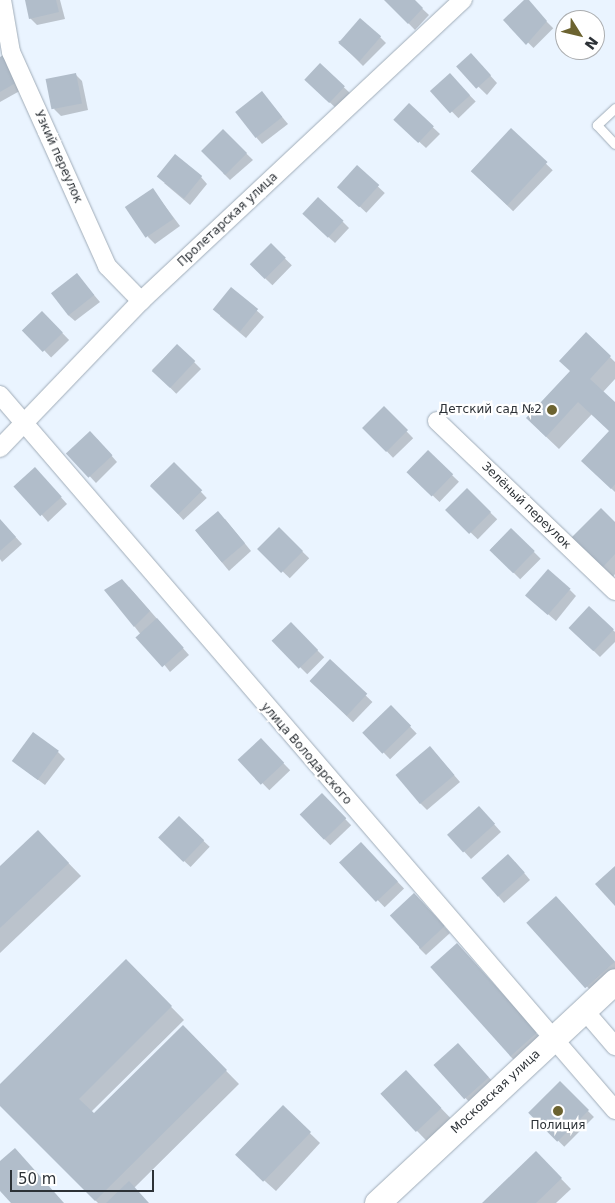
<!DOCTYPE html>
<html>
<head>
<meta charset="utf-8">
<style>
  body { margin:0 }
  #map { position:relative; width:615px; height:1203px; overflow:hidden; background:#eaf4ff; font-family:"DejaVu Sans",sans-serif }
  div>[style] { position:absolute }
  .shadow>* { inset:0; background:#0003; transform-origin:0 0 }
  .building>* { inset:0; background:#b1bdca; transform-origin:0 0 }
  .roads { filter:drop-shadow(0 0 1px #a0acb8) drop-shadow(0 0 1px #a0acb8) }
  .service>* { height:9px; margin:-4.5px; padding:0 4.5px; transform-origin:4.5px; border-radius:4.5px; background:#fff }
  .minor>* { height:18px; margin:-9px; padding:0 9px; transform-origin:9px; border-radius:9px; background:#fff }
  .secondary>* { height:25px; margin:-12.5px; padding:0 12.5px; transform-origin:12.5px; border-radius:12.5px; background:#fff }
  .dots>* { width:14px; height:14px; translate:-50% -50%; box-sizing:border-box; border:2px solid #fff; border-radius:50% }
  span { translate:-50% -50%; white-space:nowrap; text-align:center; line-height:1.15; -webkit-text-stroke:4.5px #fff; paint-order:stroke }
  .street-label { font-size:12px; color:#2d3237 }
  .poi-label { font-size:12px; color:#2d3237 }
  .right { translate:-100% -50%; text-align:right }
  .north { position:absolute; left:555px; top:10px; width:50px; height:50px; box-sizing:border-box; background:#fff; border:1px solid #abadaf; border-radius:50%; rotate:126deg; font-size:14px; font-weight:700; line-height:20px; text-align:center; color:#2d3237 }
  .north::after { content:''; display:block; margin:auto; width:18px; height:22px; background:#6c6330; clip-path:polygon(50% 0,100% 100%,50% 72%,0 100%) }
  .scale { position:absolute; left:10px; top:1170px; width:144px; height:22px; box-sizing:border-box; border:2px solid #2d3237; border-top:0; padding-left:6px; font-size:15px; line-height:18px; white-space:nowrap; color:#2d3237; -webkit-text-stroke:4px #fff; paint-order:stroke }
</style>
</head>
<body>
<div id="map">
  <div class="shadow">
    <div style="clip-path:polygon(26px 0,60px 0,65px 19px,37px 25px,30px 18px)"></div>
    <div style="clip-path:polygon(386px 0,413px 0,429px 15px,415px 30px)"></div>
    <div style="left:525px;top:0;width:40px;height:28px;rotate:45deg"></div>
    <div style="clip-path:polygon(380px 37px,386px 43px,363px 66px,338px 41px)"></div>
    <div style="clip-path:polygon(0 58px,25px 88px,0 102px)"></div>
    <div style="clip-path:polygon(477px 61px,497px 83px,487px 95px,458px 67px)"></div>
    <div style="clip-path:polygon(320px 65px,351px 94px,337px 109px,313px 87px)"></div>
    <div style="clip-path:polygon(75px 74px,82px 81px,88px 110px,61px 116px,54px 109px)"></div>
    <div style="left:450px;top:75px;width:37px;height:24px;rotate:46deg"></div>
    <div style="clip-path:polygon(262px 93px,288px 124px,262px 144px,256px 137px)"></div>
    <div style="clip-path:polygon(409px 105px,440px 134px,426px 148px,402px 126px)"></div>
    <div style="left:511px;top:130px;width:58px;height:57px;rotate:44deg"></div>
    <div style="clip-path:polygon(223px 131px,253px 160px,230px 180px,223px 173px)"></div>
    <div style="left:357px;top:167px;width:38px;height:27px;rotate:43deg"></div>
    <div style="clip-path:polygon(201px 177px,207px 184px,190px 205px,164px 183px)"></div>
    <div style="clip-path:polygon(153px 190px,180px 226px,155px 244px,148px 237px)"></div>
    <div style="clip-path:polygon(311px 221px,343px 222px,349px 228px,335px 243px)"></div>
    <div style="left:271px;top:245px;width:29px;height:28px;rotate:44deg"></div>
    <div style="clip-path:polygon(77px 275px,100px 302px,75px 321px,68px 315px)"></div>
    <div style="clip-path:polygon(231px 288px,264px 317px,246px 338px,220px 316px)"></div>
    <div style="left:42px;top:312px;width:39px;height:25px;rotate:46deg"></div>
    <div style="clip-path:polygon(586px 334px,615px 362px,615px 379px,603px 392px,615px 404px,615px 492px,596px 474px,610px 431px,592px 414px,559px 449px,540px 431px,571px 371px)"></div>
    <div style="left:177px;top:345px;width:34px;height:35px;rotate:45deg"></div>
    <div style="left:384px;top:408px;width:42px;height:28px;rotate:46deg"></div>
    <div style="clip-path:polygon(97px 439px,117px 462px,96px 483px,69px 454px)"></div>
    <div style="left:428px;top:452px;width:43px;height:28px;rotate:44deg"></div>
    <div style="left:174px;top:463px;width:48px;height:32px;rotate:47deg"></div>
    <div style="clip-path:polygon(41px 475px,67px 504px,48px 522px,42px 515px)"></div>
    <div style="left:467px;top:490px;width:42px;height:28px;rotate:44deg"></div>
    <div style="clip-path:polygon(225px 519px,251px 551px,229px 571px,196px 531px)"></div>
    <div style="clip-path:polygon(0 520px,22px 544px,2px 562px,0 559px)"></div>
    <div style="clip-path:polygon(615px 524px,615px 574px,613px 577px,573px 538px)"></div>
    <div style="left:279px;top:529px;width:42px;height:28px;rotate:44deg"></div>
    <div style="left:511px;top:529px;width:42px;height:29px;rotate:45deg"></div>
    <div style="clip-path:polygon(129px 587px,189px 655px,170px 672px,106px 590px)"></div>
    <div style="clip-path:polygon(570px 590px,576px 596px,556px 621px,533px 601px)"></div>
    <div style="clip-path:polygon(589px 607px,615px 632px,615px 642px,600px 657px,570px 628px)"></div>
    <div style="left:291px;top:624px;width:47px;height:24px;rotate:45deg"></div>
    <div style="left:330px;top:661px;width:59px;height:28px;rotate:44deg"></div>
    <div style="left:391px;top:707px;width:37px;height:37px;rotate:46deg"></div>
    <div style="left:261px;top:740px;width:42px;height:29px;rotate:46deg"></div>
    <div style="clip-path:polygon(58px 752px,65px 759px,45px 785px,13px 761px)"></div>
    <div style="clip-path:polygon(436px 754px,460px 782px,427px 810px,420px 803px)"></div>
    <div style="left:322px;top:795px;width:42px;height:29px;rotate:46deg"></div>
    <div style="clip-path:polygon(485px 814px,501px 832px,471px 859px,449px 835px)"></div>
    <div style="left:179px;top:818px;width:42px;height:28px;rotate:43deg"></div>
    <div style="left:361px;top:844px;width:62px;height:27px;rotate:46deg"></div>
    <div style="clip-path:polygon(51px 845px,81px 876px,0 953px,0 868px)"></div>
    <div style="clip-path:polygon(515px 862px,530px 880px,504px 903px,498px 896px)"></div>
    <div style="clip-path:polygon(421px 901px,450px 933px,426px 955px,419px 948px)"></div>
    <div style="clip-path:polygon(563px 904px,615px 962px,615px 973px,593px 993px,528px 923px)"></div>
    <div style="clip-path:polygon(463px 952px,542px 1040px,517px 1063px,510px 1056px)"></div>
    <div style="clip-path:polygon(126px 961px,184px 1020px,91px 1112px,94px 1115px,183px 1027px,239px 1084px,134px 1188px,148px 1203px,98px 1203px,0 1104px,0 1086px)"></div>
    <div style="clip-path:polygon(465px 1052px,495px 1084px,472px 1105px,436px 1066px)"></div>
    <div style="left:406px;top:1072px;width:64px;height:33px;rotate:46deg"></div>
    <div style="left:560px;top:1083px;width:48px;height:42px;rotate:45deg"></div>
    <div style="clip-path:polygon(283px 1107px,320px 1143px,276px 1191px,248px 1166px)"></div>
    <div style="clip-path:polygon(536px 1153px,571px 1189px,556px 1203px,484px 1203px)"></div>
  </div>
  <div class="building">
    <div style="clip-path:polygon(25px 0,56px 0,59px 12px,29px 19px)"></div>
    <div style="clip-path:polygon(384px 0,415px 0,423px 8px,408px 24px)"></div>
    <div style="clip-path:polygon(524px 0,529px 0,547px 21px,526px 45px,503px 20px)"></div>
    <div style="left:360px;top:18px;width:28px;height:33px;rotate:41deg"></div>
    <div style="left:471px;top:53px;width:30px;height:20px;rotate:48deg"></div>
    <div style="clip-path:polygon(5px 54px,19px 81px,0 92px,0 57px)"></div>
    <div style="left:320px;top:63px;width:34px;height:23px;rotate:43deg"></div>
    <div style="left:76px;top:73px;width:31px;height:31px;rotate:79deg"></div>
    <div style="left:450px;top:73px;width:30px;height:27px;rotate:48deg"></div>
    <div style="left:262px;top:91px;width:33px;height:34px;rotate:52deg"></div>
    <div style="left:409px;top:103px;width:34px;height:23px;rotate:43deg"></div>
    <div style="left:511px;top:128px;width:50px;height:59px;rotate:43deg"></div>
    <div style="left:223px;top:129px;width:34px;height:31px;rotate:45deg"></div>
    <div style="left:175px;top:154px;width:35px;height:29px;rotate:39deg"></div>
    <div style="left:357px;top:165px;width:30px;height:30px;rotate:42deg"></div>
    <div style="left:153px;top:188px;width:37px;height:34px;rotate:56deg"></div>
    <div style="left:318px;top:197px;width:35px;height:23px;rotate:43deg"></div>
    <div style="left:271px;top:243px;width:21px;height:30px;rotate:45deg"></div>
    <div style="left:77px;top:273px;width:28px;height:33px;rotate:52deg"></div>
    <div style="left:231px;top:287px;width:35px;height:29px;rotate:39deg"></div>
    <div style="left:42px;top:311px;width:30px;height:28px;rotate:46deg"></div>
    <div style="clip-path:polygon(586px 332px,611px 356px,590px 379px,615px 402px,615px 484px,611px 489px,581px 461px,609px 431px,578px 402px,546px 437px,526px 418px,570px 371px,559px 361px)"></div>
    <div style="left:177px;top:344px;width:25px;height:37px;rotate:43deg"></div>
    <div style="left:384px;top:406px;width:34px;height:31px;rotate:45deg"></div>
    <div style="left:90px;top:431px;width:33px;height:33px;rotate:47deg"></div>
    <div style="left:428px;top:450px;width:35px;height:31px;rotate:44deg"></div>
    <div style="left:174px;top:462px;width:40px;height:34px;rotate:45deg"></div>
    <div style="left:35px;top:467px;width:40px;height:29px;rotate:48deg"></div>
    <div style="left:467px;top:488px;width:34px;height:31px;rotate:45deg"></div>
    <div style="clip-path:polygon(601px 508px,615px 522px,615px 554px,602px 568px,571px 538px)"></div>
    <div style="left:218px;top:511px;width:42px;height:30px;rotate:50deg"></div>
    <div style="clip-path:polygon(0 519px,16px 537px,0 551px)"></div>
    <div style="left:279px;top:527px;width:34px;height:31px;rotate:45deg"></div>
    <div style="left:511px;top:528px;width:33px;height:31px;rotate:44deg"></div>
    <div style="left:548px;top:569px;width:30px;height:35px;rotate:41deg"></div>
    <div style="clip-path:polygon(122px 579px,150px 611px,134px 627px,104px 590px)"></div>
    <div style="left:589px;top:606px;width:34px;height:30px;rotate:43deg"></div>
    <div style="left:157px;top:618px;width:40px;height:29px;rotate:48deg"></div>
    <div style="left:291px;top:622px;width:39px;height:27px;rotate:46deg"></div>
    <div style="left:330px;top:659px;width:51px;height:30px;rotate:43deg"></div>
    <div style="left:391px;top:705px;width:29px;height:40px;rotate:46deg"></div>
    <div style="left:33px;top:732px;width:32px;height:36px;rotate:36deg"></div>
    <div style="left:261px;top:738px;width:34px;height:32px;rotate:47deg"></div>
    <div style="left:430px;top:746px;width:38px;height:45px;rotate:50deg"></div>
    <div style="left:322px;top:793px;width:35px;height:31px;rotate:46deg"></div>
    <div style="left:479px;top:806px;width:24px;height:43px;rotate:48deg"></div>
    <div style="left:179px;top:816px;width:35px;height:30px;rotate:44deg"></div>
    <div style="clip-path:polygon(38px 830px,69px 863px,0 928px,0 866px)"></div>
    <div style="left:361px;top:842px;width:54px;height:30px;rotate:47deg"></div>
    <div style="left:508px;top:854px;width:25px;height:36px;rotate:48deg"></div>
    <div style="clip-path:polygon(615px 866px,615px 906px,595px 884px)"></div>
    <div style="left:414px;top:893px;width:45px;height:33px;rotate:47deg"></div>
    <div style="left:556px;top:896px;width:88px;height:40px;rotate:48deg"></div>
    <div style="left:457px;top:943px;width:120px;height:36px;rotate:48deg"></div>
    <div style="clip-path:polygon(126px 959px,172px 1006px,79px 1099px,94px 1113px,183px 1025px,227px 1070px,95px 1201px,0 1106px,0 1084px)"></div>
    <div style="left:458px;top:1043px;width:46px;height:33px;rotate:48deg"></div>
    <div style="left:406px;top:1070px;width:52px;height:35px;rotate:47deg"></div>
    <div style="left:560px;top:1081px;width:41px;height:45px;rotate:45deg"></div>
    <div style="left:283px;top:1105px;width:39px;height:69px;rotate:44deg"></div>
    <div style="clip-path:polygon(15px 1148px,64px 1203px,11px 1203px,0 1191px,0 1161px)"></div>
    <div style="clip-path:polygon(536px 1151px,562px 1178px,536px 1203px,482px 1203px)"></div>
    <div style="clip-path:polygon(129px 1181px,149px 1203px,106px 1203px)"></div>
  </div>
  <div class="roads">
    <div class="service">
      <div style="left:615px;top:108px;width:25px;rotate:137deg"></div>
      <div style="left:597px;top:125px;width:26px;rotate:47deg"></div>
    </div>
    <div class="minor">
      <div style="left:2px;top:0;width:53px;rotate:80.2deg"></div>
      <div style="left:11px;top:52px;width:235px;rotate:65.8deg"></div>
      <div style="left:107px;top:266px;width:49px;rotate:45.8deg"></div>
      <div style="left:0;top:395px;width:943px;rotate:49.3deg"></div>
      <div style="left:437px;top:421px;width:246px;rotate:43.7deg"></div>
      <div style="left:0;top:448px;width:204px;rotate:-46.2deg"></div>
      <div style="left:141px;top:301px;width:441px;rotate:-43.1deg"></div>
      <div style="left:584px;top:1010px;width:48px;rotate:49.3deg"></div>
    </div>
    <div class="secondary">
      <div style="left:377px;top:1203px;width:325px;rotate:-43deg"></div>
    </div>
  </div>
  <div class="dots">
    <div style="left:552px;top:410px;background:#6c6330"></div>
    <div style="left:558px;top:1111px;background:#6c6330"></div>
  </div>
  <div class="street-label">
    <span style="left:58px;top:157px;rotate:66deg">Узкий переулок</span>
    <span style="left:228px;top:220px;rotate:-43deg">Пролетарская улица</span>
    <span style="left:526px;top:506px;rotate:44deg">Зелёный переулок</span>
    <span style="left:306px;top:754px;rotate:49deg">улица Володарского</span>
    <span style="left:496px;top:1092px;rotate:-43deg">Московская улица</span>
  </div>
  <div class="poi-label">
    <span class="right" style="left:542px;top:410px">Детский сад №2</span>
    <span style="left:558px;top:1126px">Полиция</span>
  </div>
  <div class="north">N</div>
  <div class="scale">50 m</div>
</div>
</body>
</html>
